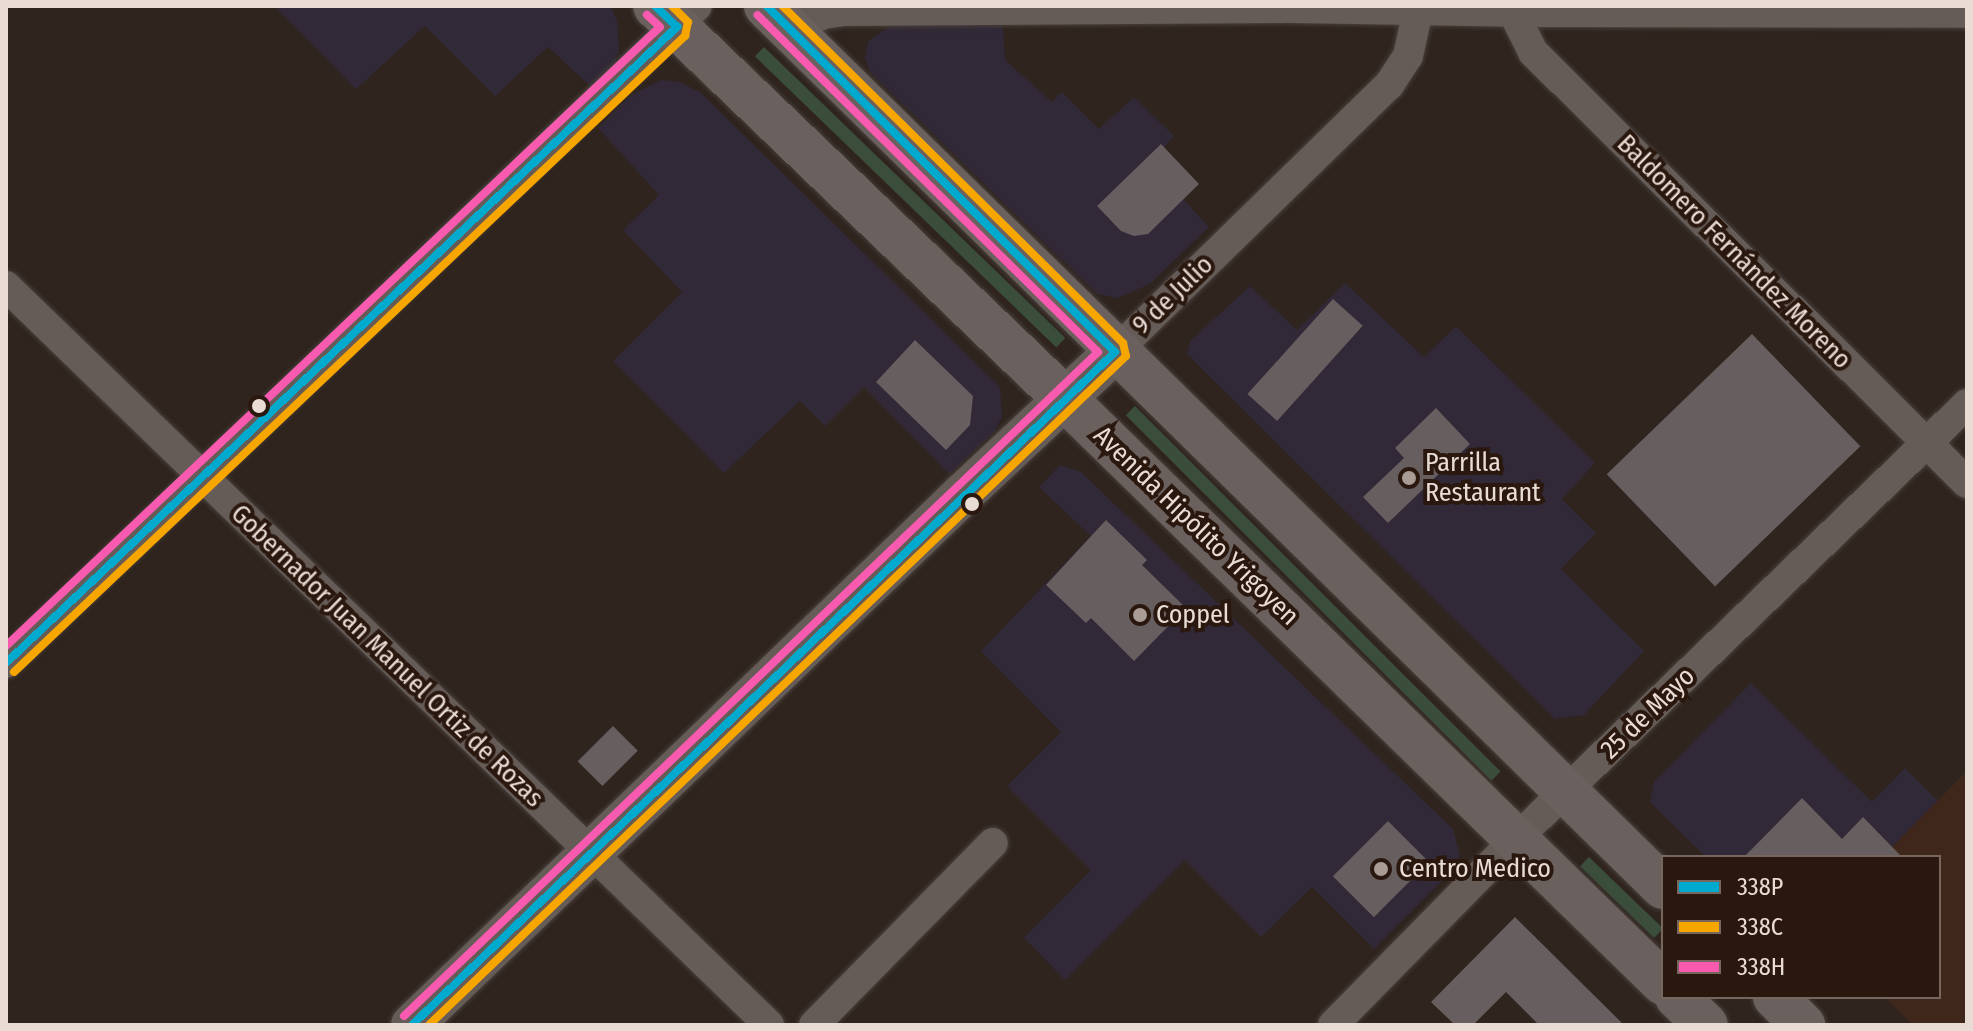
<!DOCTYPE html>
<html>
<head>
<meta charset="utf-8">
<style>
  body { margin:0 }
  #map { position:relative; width:1973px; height:1031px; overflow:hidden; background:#2f241e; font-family:"Fira Sans Condensed",sans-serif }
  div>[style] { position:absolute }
  .commercial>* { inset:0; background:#312937 }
  .built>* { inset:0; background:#3f281b }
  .green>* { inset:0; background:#3b4e3c; transform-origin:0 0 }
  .building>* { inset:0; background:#675e5f; transform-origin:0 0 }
  .roads { filter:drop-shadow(0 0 2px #483f3b) drop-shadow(0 0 2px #483f3b) }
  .street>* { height:30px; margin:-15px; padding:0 15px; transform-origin:15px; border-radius:15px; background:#655b57 }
  .secondary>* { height:42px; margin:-21px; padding:0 21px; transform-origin:21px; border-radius:21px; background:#655b57 }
  .primary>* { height:44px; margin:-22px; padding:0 22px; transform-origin:22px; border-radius:22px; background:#6a605d }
  .bus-1>* { height:8px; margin:-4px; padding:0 4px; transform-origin:4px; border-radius:4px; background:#00a9ce }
  .bus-2>* { height:8px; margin:-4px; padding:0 4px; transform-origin:4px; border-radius:4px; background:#f7a600 }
  .bus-3>* { height:8px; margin:-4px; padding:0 4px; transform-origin:4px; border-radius:4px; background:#f75aaf }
  .dots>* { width:22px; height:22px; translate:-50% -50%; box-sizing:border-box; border:4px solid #2a180f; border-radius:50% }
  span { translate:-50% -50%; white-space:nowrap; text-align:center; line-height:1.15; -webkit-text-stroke:8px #2a180f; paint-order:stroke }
  .street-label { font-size:26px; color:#e9dcd5 }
  .poi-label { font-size:26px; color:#e9dcd5 }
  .left { translate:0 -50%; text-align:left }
  .frame { position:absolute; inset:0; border:8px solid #e9dcd5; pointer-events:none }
  .legend { position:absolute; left:1661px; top:855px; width:280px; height:144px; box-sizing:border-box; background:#2a180f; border:2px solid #76665e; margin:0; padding:10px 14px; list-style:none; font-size:24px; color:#e9dcd5 }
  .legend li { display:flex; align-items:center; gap:16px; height:40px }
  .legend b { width:40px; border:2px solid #76665e }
</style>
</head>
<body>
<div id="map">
  <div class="commercial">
    <div style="clip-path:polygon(274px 6px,610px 6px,617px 20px,619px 51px,614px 64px,591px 87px,548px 47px,495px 96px,425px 26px,356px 89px)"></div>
    <div style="clip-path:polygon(893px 24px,1003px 26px,1005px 60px,1052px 102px,1062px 92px,1099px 129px,1134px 97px,1174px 136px,1150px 163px,1209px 227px,1150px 284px,1117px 298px,1097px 294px,870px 72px,865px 58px,868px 41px)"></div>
    <div style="clip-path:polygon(661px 80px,679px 82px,700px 92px,1000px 387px,1002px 417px,994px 432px,949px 474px,864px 387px,825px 426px,800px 401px,724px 473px,613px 361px,682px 292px,623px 230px,659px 195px,598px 128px,630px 96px)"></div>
    <div style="clip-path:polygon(1345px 283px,1424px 357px,1456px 326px,1595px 463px,1562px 499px,1596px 533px,1561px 569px,1644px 651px,1584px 715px,1555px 719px,1187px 354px,1190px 341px,1250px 286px,1297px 330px)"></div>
    <div style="clip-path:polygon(1060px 465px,1081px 472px,1453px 829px,1460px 855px,1451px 872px,1374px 949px,1312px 887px,1261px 937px,1185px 860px,1065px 980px,1024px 938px,1091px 870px,1007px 786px,1061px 732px,981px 651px,1091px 536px,1039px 487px)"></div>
    <div style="clip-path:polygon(1751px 683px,1872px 802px,1905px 768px,1938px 801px,1882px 857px,1706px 857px,1650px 802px,1654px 782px)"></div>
  </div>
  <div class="built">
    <div style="clip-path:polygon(1967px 771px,1967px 1025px,1913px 1025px,1885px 997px,1939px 997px,1939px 857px,1882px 857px)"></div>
  </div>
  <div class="green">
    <div style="left:764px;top:47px;width:419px;height:13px;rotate:44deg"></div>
    <div style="left:1135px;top:406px;width:517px;height:13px;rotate:45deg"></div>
    <div style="left:1589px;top:857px;width:103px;height:13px;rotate:44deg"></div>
  </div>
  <div class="building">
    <div style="clip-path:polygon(1161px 144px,1199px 184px,1148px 234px,1134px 236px,1121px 231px,1097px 206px)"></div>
    <div style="left:1333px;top:299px;width:40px;height:128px;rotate:42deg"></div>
    <div style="left:1752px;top:334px;width:156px;height:202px;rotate:46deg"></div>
    <div style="clip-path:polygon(915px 340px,973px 396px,970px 425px,946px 450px,876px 382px)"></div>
    <div style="clip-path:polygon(1436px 408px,1470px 444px,1388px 523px,1363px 497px,1404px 458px,1395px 448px)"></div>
    <div style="clip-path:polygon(1106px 520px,1147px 560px,1142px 565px,1186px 608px,1134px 661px,1091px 618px,1086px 623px,1046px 585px)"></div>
    <div style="left:613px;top:726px;width:35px;height:50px;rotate:45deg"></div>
    <div style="clip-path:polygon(1802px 798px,1842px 839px,1863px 817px,1902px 857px,1744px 857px)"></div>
    <div style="left:1388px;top:821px;width:58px;height:78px;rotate:45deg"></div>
    <div style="clip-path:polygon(1515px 917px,1624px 1025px,1539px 1025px,1506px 992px,1473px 1025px,1455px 1025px,1431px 1002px)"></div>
  </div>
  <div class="roads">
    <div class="street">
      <div style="left:1513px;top:12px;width:45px;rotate:63.4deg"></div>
      <div style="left:1533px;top:52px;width:612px;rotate:44.8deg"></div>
      <div style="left:790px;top:29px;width:36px;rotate:-24deg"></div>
      <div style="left:823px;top:14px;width:22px;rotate:-8deg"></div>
      <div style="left:845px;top:11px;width:448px;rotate:-0.4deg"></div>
      <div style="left:1293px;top:8px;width:220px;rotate:1deg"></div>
      <div style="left:1513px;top:12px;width:454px;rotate:0.1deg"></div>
      <div style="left:6px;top:286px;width:1062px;rotate:44.08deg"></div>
      <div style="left:1115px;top:352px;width:383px;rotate:-44.3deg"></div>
      <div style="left:1389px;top:85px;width:35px;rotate:-57deg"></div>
      <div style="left:1408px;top:56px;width:47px;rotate:-77.7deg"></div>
      <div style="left:6px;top:663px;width:953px;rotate:-43.56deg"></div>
      <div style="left:814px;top:1025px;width:255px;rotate:-45.5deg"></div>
      <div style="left:1333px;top:1025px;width:260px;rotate:-45.5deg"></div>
      <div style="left:1515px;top:840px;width:628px;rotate:-43.97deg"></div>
    </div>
    <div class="secondary">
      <div style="left:412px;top:1025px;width:765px;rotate:-43.94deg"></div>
      <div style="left:963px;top:494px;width:208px;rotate:-43.1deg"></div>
    </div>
    <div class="primary">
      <div style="left:655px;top:6px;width:568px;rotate:43.79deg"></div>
      <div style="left:1065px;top:399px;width:836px;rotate:44.32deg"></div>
      <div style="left:766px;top:6px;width:1257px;rotate:44.48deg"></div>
      <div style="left:1677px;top:997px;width:40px;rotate:44deg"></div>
      <div style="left:1775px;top:997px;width:40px;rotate:45deg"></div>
    </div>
  </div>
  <div class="bus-1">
    <div style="left:6px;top:663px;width:925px;rotate:-43.47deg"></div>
    <div style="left:677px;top:27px;width:30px;rotate:-136deg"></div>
    <div style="left:412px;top:1025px;width:973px;rotate:-43.75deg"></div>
    <div style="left:1115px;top:352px;width:491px;rotate:-135.2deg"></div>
  </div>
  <div class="bus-2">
    <div style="left:14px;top:672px;width:925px;rotate:-43.47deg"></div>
    <div style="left:685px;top:36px;width:14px;rotate:-78deg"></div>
    <div style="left:688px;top:22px;width:23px;rotate:-135deg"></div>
    <div style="left:429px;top:1025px;width:966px;rotate:-43.83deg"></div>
    <div style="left:1126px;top:356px;width:13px;rotate:-103deg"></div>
    <div style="left:1123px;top:343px;width:479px;rotate:-135.3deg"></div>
  </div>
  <div class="bus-3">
    <div style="left:6px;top:646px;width:900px;rotate:-43.43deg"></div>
    <div style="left:660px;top:27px;width:18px;rotate:-137deg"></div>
    <div style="left:404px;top:1016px;width:960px;rotate:-43.73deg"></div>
    <div style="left:1098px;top:352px;width:479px;rotate:-135.3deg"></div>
  </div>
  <div class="dots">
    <div style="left:259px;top:406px;background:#e9dcd5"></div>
    <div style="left:1409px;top:478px;background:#a89c95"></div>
    <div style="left:972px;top:504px;background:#e9dcd5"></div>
    <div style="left:1140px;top:615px;background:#a89c95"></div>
    <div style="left:1381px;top:869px;background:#a89c95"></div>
  </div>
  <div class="street-label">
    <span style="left:1734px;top:252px;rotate:45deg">Baldomero Fernández Moreno</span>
    <span style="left:1173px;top:295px;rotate:-44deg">9 de Julio</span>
    <span style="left:1196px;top:526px;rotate:44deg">Avenida Hipólito Yrigoyen</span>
    <span style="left:387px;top:656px;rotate:44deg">Gobernador Juan Manuel Ortiz de Rozas</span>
    <span style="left:1648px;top:713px;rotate:-44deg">25 de Mayo</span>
  </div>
  <div class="poi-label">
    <span class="left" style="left:1425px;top:478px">Parrilla<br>Restaurant</span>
    <span class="left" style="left:1156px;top:615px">Coppel</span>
    <span class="left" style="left:1399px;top:869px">Centro Medico</span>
  </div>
  <div class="frame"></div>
  <ul class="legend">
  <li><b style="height:10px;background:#00a9ce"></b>338P</li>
  <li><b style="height:10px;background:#f7a600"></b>338C</li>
  <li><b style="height:10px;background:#f75aaf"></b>338H</li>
  </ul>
</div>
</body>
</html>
